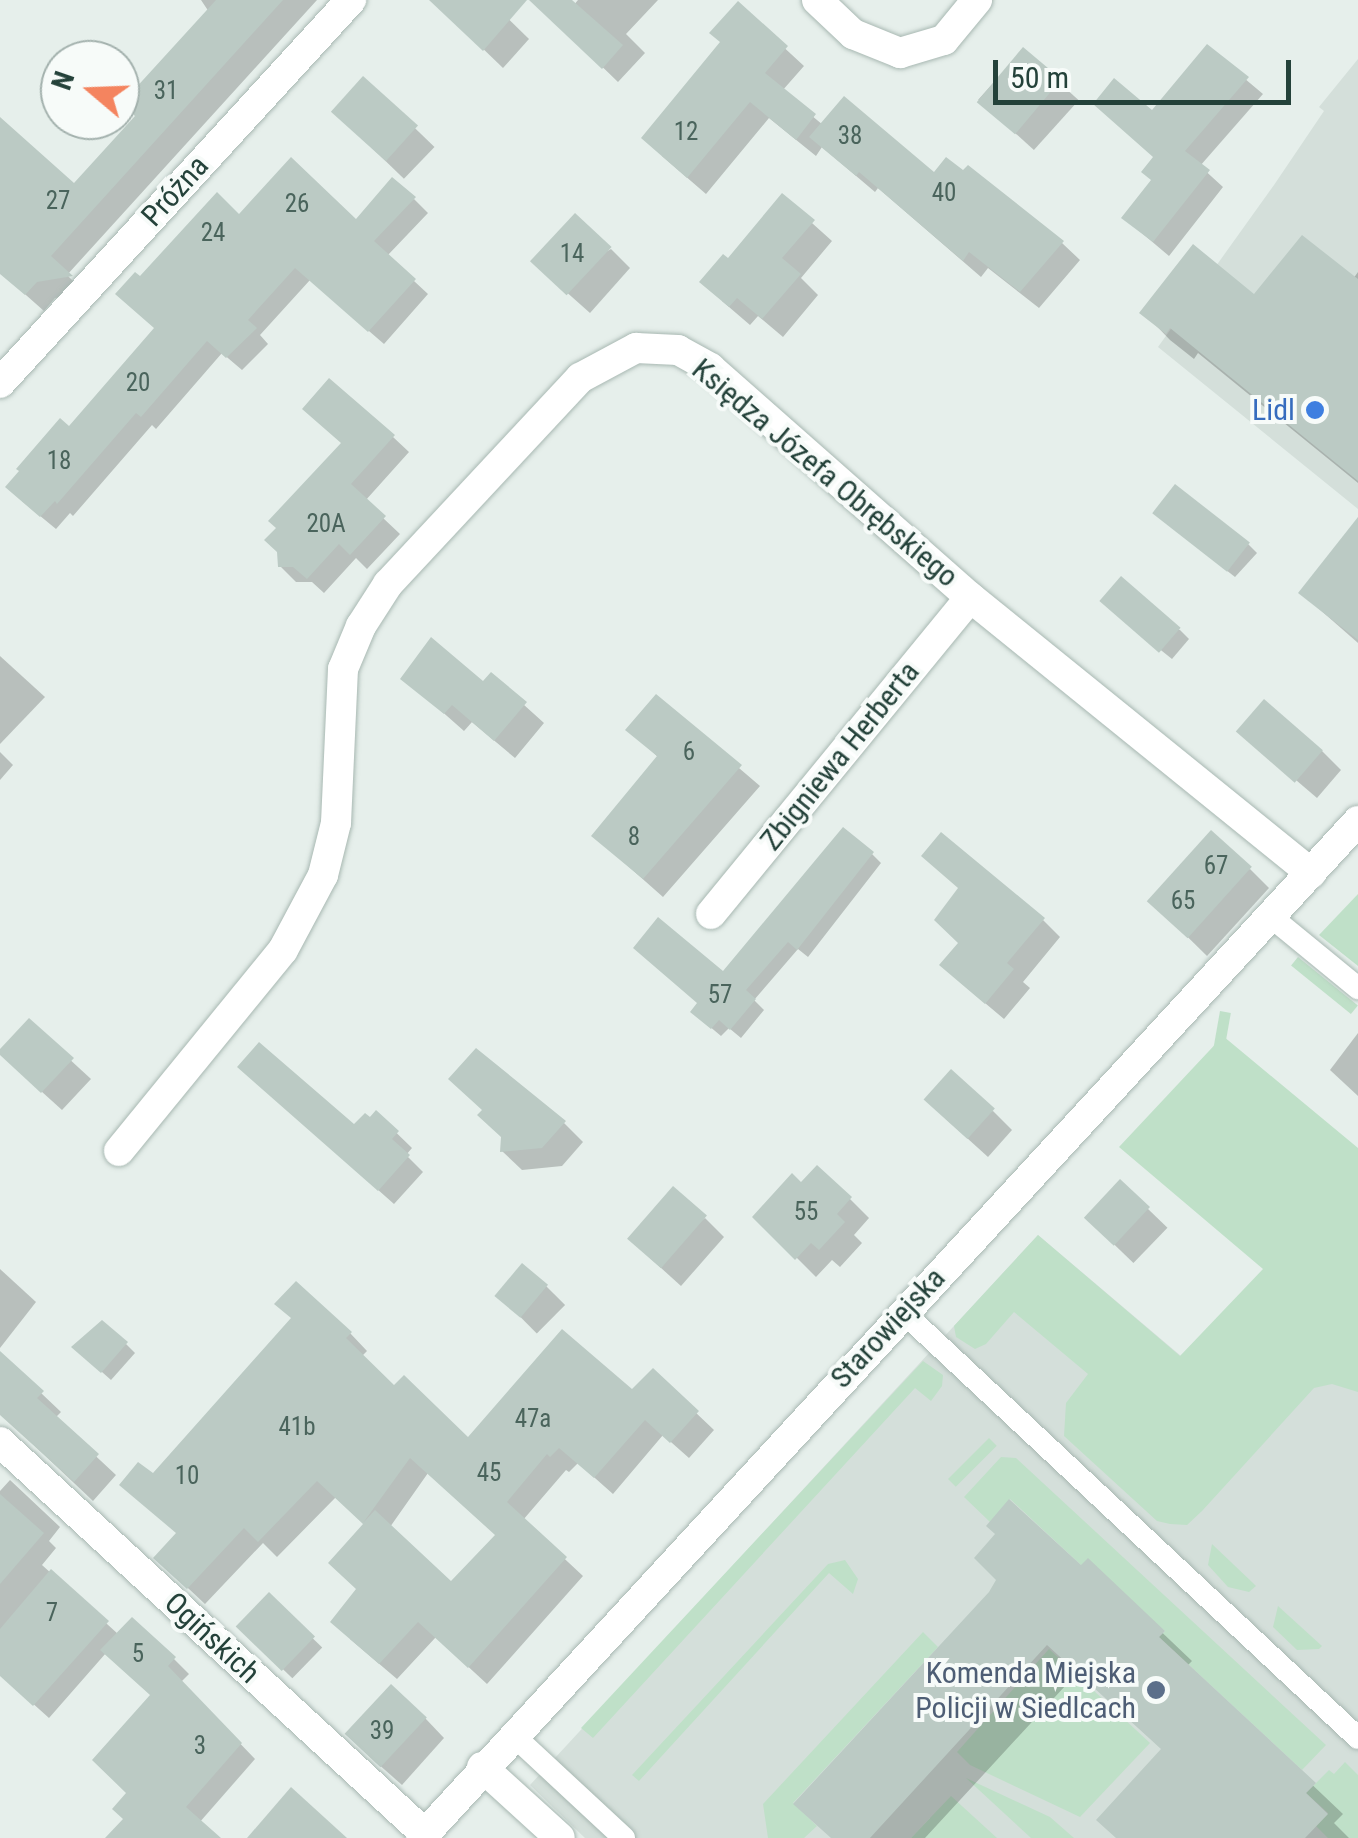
<!DOCTYPE html>
<html>
<head>
<meta charset="utf-8">
<style>
  body { margin:0 }
  #map { position:relative; width:1358px; height:1838px; overflow:hidden; background:#e6efeb; font-family:"Roboto Condensed",sans-serif }
  div>[style] { position:absolute }
  .built>* { inset:0; background:#d4dfda }
  .green>* { inset:0; background:#bfe0c8; transform-origin:0 0 }
  .shadow>* { inset:0; background:#0003; transform-origin:0 0 }
  .building>* { inset:0; background:#bbcac4; transform-origin:0 0 }
  .roads { filter:drop-shadow(0 0 2px #a8b8b2) drop-shadow(0 0 2px #a8b8b2) }
  .service>* { height:22px; margin:-11px; padding:0 11px; transform-origin:11px; border-radius:11px; background:#fff }
  .minor>* { height:30px; margin:-15px; padding:0 15px; transform-origin:15px; border-radius:15px; background:#fff }
  .secondary>* { height:30px; margin:-15px; padding:0 15px; transform-origin:15px; border-radius:15px; background:#fff }
  .dots>* { width:28px; height:28px; translate:-50% -50%; box-sizing:border-box; border:5px solid #f7fbf9; border-radius:50% }
  span { translate:-50% -50%; white-space:nowrap; text-align:center; line-height:1.15; -webkit-text-stroke:8px #f7fbf9; paint-order:stroke }
  .number-label { font-size:25px; color:#4a645c }
  .number-label span { -webkit-text-stroke-width:0 }
  .street-label { font-size:30px; color:#24423a }
  .shop-label { font-size:30px; color:#366cbe }
  .right { translate:-100% -50%; text-align:right }
  .service-label { font-size:30px; color:#4e5e75 }
  .north { position:absolute; left:40px; top:40px; width:100px; height:100px; box-sizing:border-box; background:#f7fbf9; border:2px solid #a3b1ad; border-radius:50%; rotate:289deg; font-size:28px; font-weight:700; line-height:40px; text-align:center; color:#24423a }
  .north::after { content:''; display:block; margin:auto; width:35px; height:45px; background:#f4845f; clip-path:polygon(50% 0,100% 100%,50% 72%,0 100%) }
  .scale { position:absolute; left:993px; top:60px; width:298px; height:45px; box-sizing:border-box; border:5px solid #24423a; border-top:0; padding-left:12px; font-size:30px; line-height:35px; white-space:nowrap; color:#24423a; -webkit-text-stroke:8px #f7fbf9; paint-order:stroke }
</style>
</head>
<body>
<div id="map">
  <div class="built">
    <div style="clip-path:polygon(1358px 59px,1358px 509px,1158px 347px,1274px 185px,1324px 111px,1319px 107px)"></div>
    <div style="clip-path:polygon(1358px 1172px,1358px 1838px,952px 1838px,930px 1818px,911px 1838px,585px 1838px,530px 1785px,1038px 1235px,1181px 1356px)"></div>
  </div>
  <div class="green">
    <div style="clip-path:polygon(1358px 894px,1358px 966px,1319px 935px)"></div>
    <div style="left:1298px;top:957px;width:77px;height:11px;rotate:39deg"></div>
    <div style="left:1220px;top:1011px;width:11px;height:121px;rotate:10deg"></div>
    <div style="clip-path:polygon(1223px 1036px,1358px 1148px,1358px 1392px,1332px 1384px,1314px 1388px,1202px 1511px,1187px 1525px,1170px 1524px,1157px 1521px,1064px 1436px,1066px 1403px,1088px 1374px,1014px 1312px,986px 1344px,975px 1349px,956px 1337px,954px 1326px,1038px 1235px,1180px 1356px,1263px 1269px,1119px 1147px)"></div>
    <div style="clip-path:polygon(923px 1361px,943px 1375px,942px 1386px,931px 1401px,915px 1388px,593px 1738px,581px 1728px)"></div>
    <div style="left:989px;top:1438px;width:11px;height:58px;rotate:45deg"></div>
    <div style="clip-path:polygon(1001px 1457px,1016px 1458px,1326px 1745px,1302px 1770px,1159px 1637px,1165px 1631px,1081px 1565px,1010px 1499px,990px 1522px,964px 1497px)"></div>
    <div style="clip-path:polygon(1212px 1544px,1253px 1583px,1256px 1586px,1249px 1592px,1228px 1587px,1208px 1565px)"></div>
    <div style="clip-path:polygon(845px 1560px,858px 1579px,853px 1594px,829px 1573px,639px 1781px,632px 1775px,828px 1564px)"></div>
    <div style="clip-path:polygon(1278px 1606px,1322px 1646px,1319px 1649px,1297px 1650px,1273px 1627px)"></div>
    <div style="clip-path:polygon(923px 1632px,938px 1647px,793px 1803px,817px 1826px,804px 1838px,768px 1838px,763px 1804px)"></div>
    <div style="clip-path:polygon(1049px 1649px,1150px 1743px,1080px 1817px,970px 1765px,957px 1752px)"></div>
    <div style="clip-path:polygon(1345px 1762px,1358px 1775px,1358px 1838px,1328px 1838px,1316px 1826px,1328px 1813px,1306px 1793px,1329px 1770px,1334px 1774px)"></div>
    <div style="clip-path:polygon(966px 1778px,1050px 1817px,1074px 1838px,1031px 1838px)"></div>
    <div style="clip-path:polygon(951px 1796px,997px 1838px,911px 1838px)"></div>
  </div>
  <div class="shadow">
    <div style="clip-path:polygon(201px 0,317px 0,67px 275px,86px 294px,55px 298px,44px 311px,0 272px,0 204px,74px 186px,138px 116px,209px 12px)"></div>
    <div style="clip-path:polygon(463px 0,489px 0,529px 39px,503px 68px,449px 16px)"></div>
    <div style="clip-path:polygon(578px 0,658px 0,626px 34px,645px 53px,618px 82px,558px 24px)"></div>
    <div style="clip-path:polygon(738px 5px,804px 66px,782px 91px,823px 125px,935px 175px,1062px 243px,1080px 260px,1039px 308px,988px 268px,981px 277px,878px 188px,875px 192px,822px 147px,816px 156px,769px 118px,706px 194px,662px 156px,723px 43px)"></div>
    <div style="clip-path:polygon(1207px 47px,1263px 94px,1200px 166px,1223px 187px,1169px 256px,1124px 218px,1154px 181px,1153px 113px)"></div>
    <div style="left:1023px;top:50px;width:75px;height:67px;rotate:42deg"></div>
    <div style="left:364px;top:79px;width:98px;height:44px;rotate:44deg"></div>
    <div style="clip-path:polygon(783px 197px,832px 241px,801px 278px,818px 295px,783px 337px,758px 316px,750px 325px,722px 301px,728px 261px)"></div>
    <div style="clip-path:polygon(414px 199px,428px 213px,387px 256px,428px 294px,384px 344px,310px 280px,260px 335px,268px 344px,242px 370px,222px 353px,156px 429px,152px 425px,73px 516px,70px 513px,56px 529px,22px 501px,69px 429px,156px 329px,140px 279px,239px 217px,356px 222px)"></div>
    <div style="clip-path:polygon(611px 249px,630px 268px,590px 313px,554px 281px)"></div>
    <div style="clip-path:polygon(1358px 272px,1358px 483px,1198px 353px,1194px 359px,1170px 340px,1143px 312px,1254px 298px,1353px 279px)"></div>
    <div style="clip-path:polygon(393px 437px,409px 452px,365px 501px,400px 534px,367px 569px,356px 558px,324px 593px,312px 582px,296px 582px,280px 566px,344px 444px)"></div>
    <div style="clip-path:polygon(1358px 521px,1358px 643px,1301px 593px)"></div>
    <div style="clip-path:polygon(1166px 523px,1248px 544px,1257px 553px,1235px 577px)"></div>
    <div style="clip-path:polygon(1112px 611px,1180px 630px,1189px 639px,1172px 659px)"></div>
    <div style="clip-path:polygon(0 656px,45px 697px,0 744px)"></div>
    <div style="clip-path:polygon(491px 675px,544px 723px,515px 758px,472px 722px,464px 731px,404px 678px,484px 684px)"></div>
    <div style="clip-path:polygon(656px 697px,760px 786px,663px 897px,594px 836px,659px 758px,629px 730px)"></div>
    <div style="clip-path:polygon(1241px 733px,1322px 751px,1341px 770px,1317px 798px)"></div>
    <div style="clip-path:polygon(0 752px,13px 765px,0 780px)"></div>
    <div style="clip-path:polygon(872px 854px,881px 863px,808px 957px,798px 949px,754px 1000px,764px 1010px,741px 1038px,729px 1028px,721px 1036px,702px 1020px,724px 975px)"></div>
    <div style="clip-path:polygon(1250px 869px,1269px 888px,1207px 956px,1150px 900px)"></div>
    <div style="clip-path:polygon(1043px 920px,1060px 937px,1023px 982px,1030px 988px,1004px 1019px,960px 982px)"></div>
    <div style="clip-path:polygon(29px 1022px,91px 1079px,62px 1110px,20px 1072px)"></div>
    <div style="clip-path:polygon(1358px 1033px,1358px 1096px,1330px 1070px)"></div>
    <div style="clip-path:polygon(255px 1081px,354px 1128px,376px 1113px,412px 1148px,406px 1155px,423px 1172px,394px 1204px)"></div>
    <div style="clip-path:polygon(993px 1111px,1012px 1130px,988px 1157px,946px 1119px)"></div>
    <div style="clip-path:polygon(564px 1123px,583px 1142px,562px 1166px,522px 1170px,502px 1151px,503px 1138px)"></div>
    <div style="left:1120px;top:1182px;width:66px;height:49px;rotate:44deg"></div>
    <div style="clip-path:polygon(802px 1186px,850px 1199px,869px 1218px,854px 1235px,862px 1243px,840px 1267px,832px 1260px,816px 1277px,756px 1217px)"></div>
    <div style="clip-path:polygon(705px 1218px,724px 1237px,681px 1286px,650px 1258px)"></div>
    <div style="clip-path:polygon(0 1269px,36px 1302px,0 1348px)"></div>
    <div style="left:546px;top:1286px;width:27px;height:40px;rotate:45deg"></div>
    <div style="clip-path:polygon(evenodd,350px 1333px,367px 1351px,361px 1357px,394px 1388px,468px 1440px,633px 1393px,653px 1372px,714px 1430px,689px 1458px,663px 1435px,613px 1494px,578px 1463px,569px 1472px,566px 1470px,523px 1520px,583px 1576px,487px 1684px,436px 1637px,397px 1679px,350px 1639px,366px 1525px,336px 1497px,277px 1557px,263px 1543px,205px 1604px,174px 1575px,178px 1534px,153px 1477px,350px 1333px,428px 1473px,498px 1536px,451px 1585px,390px 1527px,428px 1473px)"></div>
    <div style="clip-path:polygon(126px 1344px,135px 1353px,111px 1380px,84px 1356px)"></div>
    <div style="clip-path:polygon(0 1354px,61px 1412px,55px 1418px,116px 1475px,93px 1501px,0 1413px)"></div>
    <div style="clip-path:polygon(10px 1480px,60px 1527px,49px 1541px,56px 1548px,42px 1565px,118px 1634px,174px 1659px,189px 1674px,181px 1682px,255px 1759px,199px 1823px,196px 1838px,109px 1838px,126px 1819px,152px 1696px,106px 1653px,49px 1718px,0 1674px,0 1491px)"></div>
    <div style="clip-path:polygon(1088px 1562px,1192px 1661px,1187px 1666px,1343px 1814px,1334px 1823px,1349px 1838px,1118px 1838px,1163px 1750px,1078px 1672px,925px 1838px,831px 1838px)"></div>
    <div style="left:269px;top:1596px;width:74px;height:43px;rotate:44deg"></div>
    <div style="clip-path:polygon(425px 1718px,444px 1738px,402px 1785px,368px 1755px)"></div>
  </div>
  <div class="building">
    <div style="clip-path:polygon(216px 0,283px 0,51px 256px,73px 276px,37px 282px,25px 295px,0 274px,0 117px,74px 183px,135px 116px,122px 103px)"></div>
    <div style="clip-path:polygon(429px 0,527px 0,483px 51px)"></div>
    <div style="clip-path:polygon(529px 0,572px 0,623px 45px,602px 69px)"></div>
    <div style="clip-path:polygon(738px 1px,788px 46px,765px 73px,816px 114px,796px 140px,750px 102px,687px 178px,641px 138px,720px 42px,709px 33px)"></div>
    <div style="clip-path:polygon(1207px 44px,1249px 77px,1185px 151px,1210px 170px,1153px 242px,1121px 218px,1151px 180px,1141px 172px,1153px 157px,1093px 104px,1114px 78px,1152px 110px)"></div>
    <div style="left:1023px;top:47px;width:50px;height:72px;rotate:40deg"></div>
    <div style="left:363px;top:76px;width:74px;height:48px;rotate:42deg"></div>
    <div style="clip-path:polygon(844px 96px,934px 172px,946px 157px,963px 170px,968px 165px,1064px 241px,1020px 292px,969px 252px,963px 261px,859px 172px,856px 176px,809px 137px)"></div>
    <div style="clip-path:polygon(291px 157px,356px 219px,392px 177px,416px 197px,374px 241px,416px 279px,368px 332px,295px 268px,248px 320px,257px 328px,226px 358px,207px 341px,141px 417px,136px 413px,57px 504px,55px 501px,40px 517px,5px 487px,19px 471px,16px 469px,60px 418px,69px 426px,154px 328px,115px 294px,135px 272px,140px 276px,217px 192px,239px 214px)"></div>
    <div style="clip-path:polygon(782px 193px,815px 220px,782px 258px,801px 274px,762px 319px,737px 298px,729px 307px,699px 282px,723px 254px,728px 258px)"></div>
    <div style="left:575px;top:213px;width:50px;height:66px;rotate:43deg"></div>
    <div style="clip-path:polygon(1302px 235px,1358px 279px,1358px 481px,1170px 328px,1166px 334px,1139px 313px,1193px 244px,1254px 294px)"></div>
    <div style="clip-path:polygon(329px 378px,395px 435px,351px 484px,386px 516px,350px 555px,339px 544px,307px 579px,293px 567px,278px 567px,277px 552px,264px 540px,276px 528px,268px 521px,341px 443px,302px 409px)"></div>
    <div style="left:1175px;top:484px;width:95px;height:37px;rotate:38deg"></div>
    <div style="clip-path:polygon(1358px 517px,1358px 640px,1298px 593px)"></div>
    <div style="left:1121px;top:576px;width:79px;height:33px;rotate:41deg"></div>
    <div style="clip-path:polygon(431px 637px,483px 681px,491px 672px,527px 702px,494px 741px,452px 705px,444px 714px,400px 679px)"></div>
    <div style="clip-path:polygon(656px 694px,742px 765px,643px 879px,591px 836px,657px 756px,625px 730px)"></div>
    <div style="left:1264px;top:699px;width:78px;height:43px;rotate:41deg"></div>
    <div style="clip-path:polygon(843px 827px,874px 852px,797px 950px,788px 942px,746px 990px,756px 999px,730px 1030px,719px 1020px,711px 1029px,690px 1012px,697px 1003px,633px 948px,658px 917px,723px 971px)"></div>
    <div style="left:1211px;top:830px;width:55px;height:96px;rotate:42deg"></div>
    <div style="clip-path:polygon(941px 832px,1045px 918px,1007px 963px,1014px 969px,985px 1004px,939px 965px,958px 943px,934px 920px,958px 888px,921px 856px)"></div>
    <div style="clip-path:polygon(29px 1018px,74px 1058px,41px 1093px,0 1055px,0 1049px)"></div>
    <div style="clip-path:polygon(259px 1042px,354px 1124px,365px 1113px,370px 1117px,376px 1110px,399px 1131px,392px 1139px,410px 1155px,378px 1191px,237px 1067px)"></div>
    <div style="clip-path:polygon(476px 1048px,566px 1121px,542px 1148px,500px 1152px,501px 1137px,477px 1115px,482px 1110px,448px 1079px)"></div>
    <div style="left:951px;top:1069px;width:59px;height:41px;rotate:42deg"></div>
    <div style="clip-path:polygon(817px 1165px,852px 1197px,837px 1214px,845px 1222px,819px 1250px,811px 1243px,795px 1260px,752px 1217px,792px 1173px,801px 1182px)"></div>
    <div style="left:1120px;top:1179px;width:41px;height:53px;rotate:43deg"></div>
    <div style="left:673px;top:1186px;width:45px;height:70px;rotate:41deg"></div>
    <div style="left:522px;top:1263px;width:34px;height:43px;rotate:40deg"></div>
    <div style="clip-path:polygon(evenodd,296px 1281px,352px 1332px,346px 1338px,394px 1385px,404px 1375px,468px 1437px,562px 1329px,632px 1389px,653px 1368px,699px 1411px,670px 1443px,645px 1420px,594px 1478px,559px 1448px,550px 1457px,547px 1454px,507px 1502px,567px 1557px,468px 1668px,418px 1622px,379px 1664px,330px 1622px,356px 1589px,328px 1563px,363px 1524px,317px 1481px,258px 1542px,244px 1528px,187px 1589px,153px 1558px,176px 1533px,119px 1485px,138px 1462px,153px 1473px,291px 1318px,274px 1304px,296px 1281px,410px 1458px,495px 1535px,451px 1581px,375px 1510px,363px 1523px,410px 1458px)"></div>
    <div style="clip-path:polygon(102px 1320px,128px 1342px,101px 1373px,71px 1347px)"></div>
    <div style="clip-path:polygon(0 1351px,44px 1391px,37px 1398px,99px 1454px,74px 1482px,0 1415px)"></div>
    <div style="clip-path:polygon(0 1494px,44px 1533px,0 1584px)"></div>
    <div style="clip-path:polygon(1009px 1499px,1081px 1565px,1088px 1558px,1165px 1631px,1159px 1637px,1316px 1783px,1306px 1793px,1328px 1814px,1305px 1838px,1116px 1838px,1096px 1820px,1161px 1749px,1047px 1645px,870px 1838px,831px 1838px,793px 1804px,989px 1592px,996px 1580px,974px 1558px,995px 1534px,986px 1526px)"></div>
    <div style="clip-path:polygon(51px 1569px,109px 1621px,33px 1706px,0 1676px,0 1629px)"></div>
    <div style="left:269px;top:1592px;width:64px;height:48px;rotate:44deg"></div>
    <div style="clip-path:polygon(132px 1617px,176px 1657px,168px 1666px,242px 1743px,186px 1807px,221px 1838px,105px 1838px,123px 1819px,112px 1809px,126px 1793px,92px 1760px,150px 1695px,100px 1650px)"></div>
    <div style="left:391px;top:1684px;width:49px;height:68px;rotate:43deg"></div>
    <div style="clip-path:polygon(291px 1787px,347px 1838px,247px 1838px)"></div>
  </div>
  <div class="roads">
    <div class="service">
      <div style="left:1270px;top:916px;width:114px;rotate:39.3deg"></div>
      <div style="left:903px;top:1312px;width:623px;rotate:43.11deg"></div>
      <div style="left:512px;top:1734px;width:153px;rotate:42.9deg"></div>
    </div>
    <div class="minor">
      <div style="left:817px;top:0;width:50px;rotate:43.4deg"></div>
      <div style="left:853px;top:34px;width:51px;rotate:22deg"></div>
      <div style="left:900px;top:53px;width:46px;rotate:-16.5deg"></div>
      <div style="left:944px;top:40px;width:52px;rotate:-50.5deg"></div>
      <div style="left:0;top:383px;width:520px;rotate:-47.5deg"></div>
      <div style="left:711px;top:914px;width:409px;rotate:-50.7deg"></div>
      <div style="left:119px;top:1151px;width:259px;rotate:-50.8deg"></div>
      <div style="left:283px;top:950px;width:85px;rotate:-61.9deg"></div>
      <div style="left:323px;top:875px;width:54px;rotate:-76deg"></div>
      <div style="left:336px;top:823px;width:154px;rotate:-87.4deg"></div>
      <div style="left:343px;top:669px;width:47px;rotate:-67.3deg"></div>
      <div style="left:361px;top:626px;width:50px;rotate:-57.3deg"></div>
      <div style="left:388px;top:584px;width:282px;rotate:-47deg"></div>
      <div style="left:580px;top:378px;width:64px;rotate:-28.2deg"></div>
      <div style="left:636px;top:348px;width:42px;rotate:2.7deg"></div>
      <div style="left:678px;top:350px;width:37px;rotate:29deg"></div>
      <div style="left:710px;top:368px;width:346px;rotate:41.4deg"></div>
      <div style="left:970px;top:597px;width:439px;rotate:39deg"></div>
      <div style="left:0;top:1442px;width:577px;rotate:42.68deg"></div>
      <div style="left:482px;top:1767px;width:105px;rotate:42.3deg"></div>
    </div>
    <div class="secondary">
      <div style="left:421px;top:1838px;width:1383px;rotate:-47.34deg"></div>
    </div>
  </div>
  <div class="dots">
    <div style="left:1315px;top:410px;background:#3f7fe0"></div>
    <div style="left:1156px;top:1690px;background:#5c6f8a"></div>
  </div>
  <div class="number-label">
    <span style="left:166px;top:91px">31</span>
    <span style="left:686px;top:132px">12</span>
    <span style="left:850px;top:136px">38</span>
    <span style="left:944px;top:193px">40</span>
    <span style="left:58px;top:201px">27</span>
    <span style="left:297px;top:204px">26</span>
    <span style="left:213px;top:233px">24</span>
    <span style="left:572px;top:254px">14</span>
    <span style="left:138px;top:383px">20</span>
    <span style="left:59px;top:461px">18</span>
    <span style="left:326px;top:524px">20A</span>
    <span style="left:689px;top:752px">6</span>
    <span style="left:634px;top:837px">8</span>
    <span style="left:1216px;top:866px">67</span>
    <span style="left:1183px;top:901px">65</span>
    <span style="left:720px;top:995px">57</span>
    <span style="left:806px;top:1212px">55</span>
    <span style="left:533px;top:1419px">47a</span>
    <span style="left:297px;top:1427px">41b</span>
    <span style="left:489px;top:1473px">45</span>
    <span style="left:187px;top:1476px">10</span>
    <span style="left:52px;top:1613px">7</span>
    <span style="left:138px;top:1654px">5</span>
    <span style="left:382px;top:1731px">39</span>
    <span style="left:200px;top:1746px">3</span>
  </div>
  <div class="street-label">
    <span style="left:175px;top:191px;rotate:-48deg">Próżna</span>
    <span style="left:825px;top:473px;rotate:40deg">Księdza Józefa Obrębskiego</span>
    <span style="left:840px;top:756px;rotate:-51deg">Zbigniewa Herberta</span>
    <span style="left:888px;top:1328px;rotate:-47deg">Starowiejska</span>
    <span style="left:212px;top:1638px;rotate:43deg">Ogińskich</span>
  </div>
  <div class="shop-label">
    <span class="right" style="left:1295px;top:410px">Lidl</span>
  </div>
  <div class="service-label">
    <span class="right" style="left:1136px;top:1690px">Komenda Miejska<br>Policji w Siedlcach</span>
  </div>
  <div class="north">N</div>
  <div class="scale">50 m</div>
</div>
</body>
</html>
